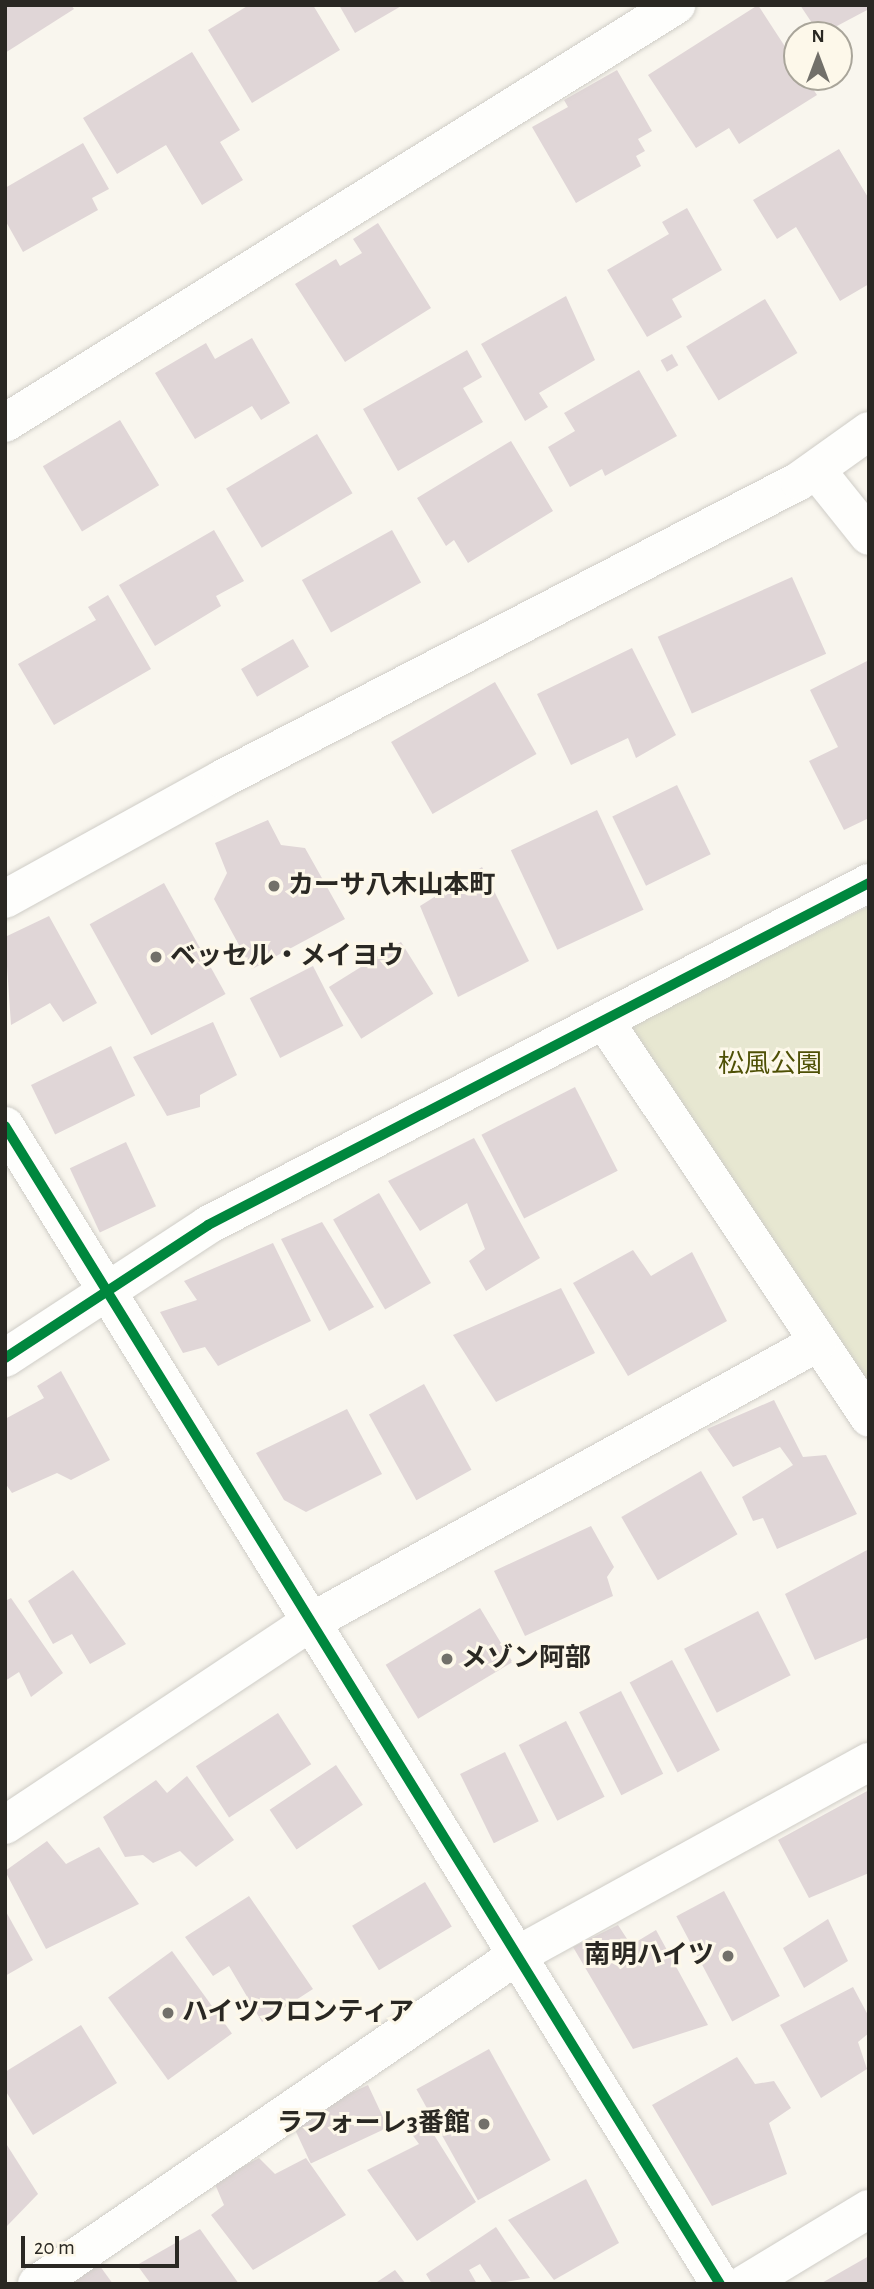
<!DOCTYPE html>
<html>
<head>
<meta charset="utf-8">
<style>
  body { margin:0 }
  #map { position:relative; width:874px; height:2289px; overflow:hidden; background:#f9f6ee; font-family:"Alegreya Sans","Noto Sans JP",sans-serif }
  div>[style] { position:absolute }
  .green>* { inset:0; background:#e7e7d1 }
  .building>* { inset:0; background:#e0d6d7; transform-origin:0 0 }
  .roads { filter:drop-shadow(0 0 2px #cfcdc7) drop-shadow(0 0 2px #cfcdc7) }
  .street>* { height:38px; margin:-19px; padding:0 19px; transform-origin:19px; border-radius:19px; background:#fefefc }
  .secondary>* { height:38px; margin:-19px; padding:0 19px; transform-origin:19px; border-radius:19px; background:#fefefc }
  .cycleway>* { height:10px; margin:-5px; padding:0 5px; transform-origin:5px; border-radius:5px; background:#00873e }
  .dots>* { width:19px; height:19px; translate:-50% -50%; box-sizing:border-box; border:4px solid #fdf8ea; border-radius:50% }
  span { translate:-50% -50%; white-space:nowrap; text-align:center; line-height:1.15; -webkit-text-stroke:6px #fdf8ea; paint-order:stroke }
  .poi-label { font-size:26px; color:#2a2823; font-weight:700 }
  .left { translate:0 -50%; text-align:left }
  .right { translate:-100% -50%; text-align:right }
  .park-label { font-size:26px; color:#4e5005 }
  .frame { position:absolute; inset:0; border:7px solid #2a2823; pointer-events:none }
  .north { position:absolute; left:783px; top:21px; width:70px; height:70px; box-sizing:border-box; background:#fdf8ea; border:2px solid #a9a59a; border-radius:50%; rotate:0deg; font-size:19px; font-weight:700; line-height:28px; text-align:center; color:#2a2823 }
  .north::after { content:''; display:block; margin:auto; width:24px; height:32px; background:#72706a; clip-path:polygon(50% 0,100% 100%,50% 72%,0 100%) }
  .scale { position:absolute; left:21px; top:2236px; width:158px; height:32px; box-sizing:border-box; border:4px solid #2a2823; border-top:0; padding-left:9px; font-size:21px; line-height:24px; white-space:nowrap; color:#2a2823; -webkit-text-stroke:5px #fdf8ea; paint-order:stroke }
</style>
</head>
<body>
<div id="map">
  <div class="green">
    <div style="clip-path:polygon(869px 906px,869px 1389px,627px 1028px)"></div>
  </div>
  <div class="building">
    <div style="clip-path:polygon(5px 5px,71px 5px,74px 9px,5px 53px)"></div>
    <div style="clip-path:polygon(249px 5px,313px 5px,340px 50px,252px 103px,208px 30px)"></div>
    <div style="clip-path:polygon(339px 5px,403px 5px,355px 33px)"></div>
    <div style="clip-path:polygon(758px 5px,797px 65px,797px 77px,805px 77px,817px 95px,739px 144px,729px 128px,696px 148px,648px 75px)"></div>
    <div style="clip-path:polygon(800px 5px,869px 5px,869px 9px,820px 35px)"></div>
    <div style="clip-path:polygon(192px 52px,240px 130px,220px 142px,243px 180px,202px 205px,166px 145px,117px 174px,83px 118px)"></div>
    <div style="clip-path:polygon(617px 70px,652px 131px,638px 139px,645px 151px,636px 156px,641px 166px,576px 203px,532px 127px,568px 107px,564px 100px)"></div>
    <div style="clip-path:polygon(83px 143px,109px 189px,92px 198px,98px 210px,23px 252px,5px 220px,5px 188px)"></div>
    <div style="clip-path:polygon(839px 149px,869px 199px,869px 284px,840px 301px,796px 227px,777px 239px,753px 200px)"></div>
    <div style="clip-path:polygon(687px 208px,722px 270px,672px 299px,682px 317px,647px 337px,607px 270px,669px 234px,662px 222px)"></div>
    <div style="clip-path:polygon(378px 223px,431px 308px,345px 362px,295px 284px,336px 259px,340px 266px,362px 253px,353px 239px)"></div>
    <div style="clip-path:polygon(566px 296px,595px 360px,539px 393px,548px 407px,525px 421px,481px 344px)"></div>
    <div style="left:765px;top:299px;width:63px;height:92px;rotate:59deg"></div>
    <div style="clip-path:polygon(252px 338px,290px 403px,261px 420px,252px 406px,195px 439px,155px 373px,206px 343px,215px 359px)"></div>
    <div style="clip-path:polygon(467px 350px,482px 377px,463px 388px,483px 422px,398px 471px,363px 409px)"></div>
    <div style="left:672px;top:354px;width:13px;height:13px;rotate:61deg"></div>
    <div style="clip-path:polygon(639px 370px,677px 436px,605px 476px,602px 469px,570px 487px,548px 447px,575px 431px,564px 413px)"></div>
    <div style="left:120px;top:420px;width:76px;height:90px;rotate:59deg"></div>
    <div style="left:317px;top:434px;width:69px;height:106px;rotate:59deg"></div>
    <div style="clip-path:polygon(511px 441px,553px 511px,468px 563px,454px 540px,446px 546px,417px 498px)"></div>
    <div style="clip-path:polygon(214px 530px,244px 581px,216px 596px,221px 606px,155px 646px,119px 585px)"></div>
    <div style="left:392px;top:530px;width:60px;height:103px;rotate:61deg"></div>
    <div style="left:792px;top:577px;width:84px;height:147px;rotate:66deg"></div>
    <div style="clip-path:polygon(108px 595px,151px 669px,54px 725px,18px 664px,96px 620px,88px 607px)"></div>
    <div style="left:293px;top:639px;width:32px;height:60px;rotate:60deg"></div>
    <div style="clip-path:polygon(632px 648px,676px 735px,636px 758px,628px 738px,571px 765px,537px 694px)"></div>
    <div style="clip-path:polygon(869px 660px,869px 818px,844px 830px,809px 761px,838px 747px,810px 690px)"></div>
    <div style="left:495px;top:682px;width:83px;height:120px;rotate:60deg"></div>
    <div style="left:677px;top:785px;width:77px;height:72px;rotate:64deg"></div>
    <div style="left:597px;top:810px;width:110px;height:95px;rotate:65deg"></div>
    <div style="clip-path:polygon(268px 820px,281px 845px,305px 848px,345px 919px,252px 969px,214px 899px,227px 873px,215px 843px)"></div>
    <div style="clip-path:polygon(482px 867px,529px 961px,458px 997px,420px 906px)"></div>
    <div style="left:164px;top:883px;width:127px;height:85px;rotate:61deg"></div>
    <div style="clip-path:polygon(49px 916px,97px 1003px,63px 1022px,50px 1003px,11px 1025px,5px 937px)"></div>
    <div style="left:401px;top:942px;width:61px;height:85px;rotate:58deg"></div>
    <div style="left:313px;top:966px;width:67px;height:71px;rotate:63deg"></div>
    <div style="clip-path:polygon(213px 1022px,237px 1075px,200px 1095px,200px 1107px,167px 1116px,133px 1057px)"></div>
    <div style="left:111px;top:1046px;width:55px;height:89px;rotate:64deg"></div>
    <div style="left:575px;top:1087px;width:94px;height:105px;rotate:63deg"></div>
    <div style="clip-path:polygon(474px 1138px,540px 1258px,486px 1291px,469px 1261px,485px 1249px,467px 1203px,420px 1231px,388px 1181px)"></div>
    <div style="left:126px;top:1142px;width:71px;height:62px;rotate:65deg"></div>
    <div style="left:379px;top:1193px;width:104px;height:53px;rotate:60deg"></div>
    <div style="clip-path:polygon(322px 1222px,374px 1307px,329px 1331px,281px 1239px)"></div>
    <div style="clip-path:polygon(273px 1243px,311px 1321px,218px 1366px,205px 1347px,183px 1353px,160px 1312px,197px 1300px,184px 1281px)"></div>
    <div style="clip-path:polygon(633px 1250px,651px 1276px,692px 1252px,727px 1321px,628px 1376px,573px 1283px)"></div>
    <div style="clip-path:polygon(561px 1288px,595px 1353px,496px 1402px,453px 1335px)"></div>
    <div style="clip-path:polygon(61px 1371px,110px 1460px,71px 1480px,57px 1473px,12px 1493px,5px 1483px,5px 1419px,44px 1398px,37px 1386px)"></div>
    <div style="left:424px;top:1384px;width:98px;height:63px;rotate:61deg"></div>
    <div style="clip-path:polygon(774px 1400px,803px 1457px,826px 1455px,857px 1514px,777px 1549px,763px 1518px,753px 1521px,742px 1497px,793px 1465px,780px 1447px,733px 1467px,707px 1429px)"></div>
    <div style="clip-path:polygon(347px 1409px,382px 1474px,306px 1512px,284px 1500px,256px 1453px)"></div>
    <div style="left:701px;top:1471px;width:73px;height:92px;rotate:60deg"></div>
    <div style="clip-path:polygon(591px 1526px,614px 1567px,607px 1577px,613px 1596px,525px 1636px,494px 1571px)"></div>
    <div style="clip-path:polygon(869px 1549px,869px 1637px,815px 1660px,785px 1594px)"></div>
    <div style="clip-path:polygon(73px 1570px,126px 1644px,90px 1664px,72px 1634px,53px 1644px,28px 1601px)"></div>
    <div style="clip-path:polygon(11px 1598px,63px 1673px,31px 1697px,19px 1672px,5px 1681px,5px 1601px)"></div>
    <div style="left:480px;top:1608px;width:63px;height:110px;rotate:59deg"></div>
    <div style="left:758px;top:1611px;width:72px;height:83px;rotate:63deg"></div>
    <div style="left:672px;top:1660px;width:102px;height:48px;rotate:62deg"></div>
    <div style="left:621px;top:1691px;width:93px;height:47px;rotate:63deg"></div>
    <div style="left:278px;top:1713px;width:61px;height:98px;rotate:57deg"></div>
    <div style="left:566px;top:1721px;width:85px;height:53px;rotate:63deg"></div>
    <div style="left:505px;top:1752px;width:77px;height:50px;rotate:64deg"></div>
    <div style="left:336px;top:1765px;width:48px;height:80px;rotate:56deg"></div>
    <div style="clip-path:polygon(187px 1776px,234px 1840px,196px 1867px,180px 1851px,153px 1863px,143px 1855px,125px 1857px,103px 1817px,156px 1780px,167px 1793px)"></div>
    <div style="clip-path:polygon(869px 1790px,869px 1873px,809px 1898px,778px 1840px)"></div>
    <div style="clip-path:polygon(47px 1841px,66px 1864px,99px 1847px,139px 1904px,46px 1949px,5px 1871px)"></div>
    <div style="left:425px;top:1882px;width:52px;height:85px;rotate:59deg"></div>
    <div style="left:724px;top:1891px;width:119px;height:54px;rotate:62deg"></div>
    <div style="clip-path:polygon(249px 1896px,313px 1989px,262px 2022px,229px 1966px,213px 1976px,185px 1937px)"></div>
    <div style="clip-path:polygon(5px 1910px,33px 1960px,5px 1976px)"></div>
    <div style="clip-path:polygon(828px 1919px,848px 1961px,804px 1988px,783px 1948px)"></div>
    <div style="clip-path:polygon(618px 1925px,631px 1945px,656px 1930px,708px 2025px,633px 2049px,573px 1947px)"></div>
    <div style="left:172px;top:1951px;width:102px;height:79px;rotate:54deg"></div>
    <div style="clip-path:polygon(853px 1987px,869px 2017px,869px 2033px,858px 2042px,867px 2069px,821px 2098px,780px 2025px)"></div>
    <div style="clip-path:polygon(81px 2025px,117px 2083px,33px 2135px,5px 2090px,5px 2072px)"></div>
    <div style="left:489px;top:2049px;width:127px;height:83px;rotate:61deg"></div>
    <div style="clip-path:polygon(737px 2057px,755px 2084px,774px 2081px,791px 2108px,769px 2123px,787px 2174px,712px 2206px,652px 2105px)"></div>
    <div style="left:368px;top:2085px;width:47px;height:85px;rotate:65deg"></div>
    <div style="clip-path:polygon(424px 2119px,476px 2202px,417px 2241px,367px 2170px,419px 2144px,406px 2126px)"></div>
    <div style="clip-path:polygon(5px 2142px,38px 2194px,6px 2227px,5px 2225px)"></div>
    <div style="clip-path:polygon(259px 2158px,275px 2174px,306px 2158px,346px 2215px,253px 2270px,211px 2215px,224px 2205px,214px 2182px)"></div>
    <div style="clip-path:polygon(586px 2179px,619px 2243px,554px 2280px,508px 2220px)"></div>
    <div style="clip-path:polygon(496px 2227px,530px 2278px,493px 2284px,480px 2264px,469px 2270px,477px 2284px,432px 2284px,426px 2274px)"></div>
    <div style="clip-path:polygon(200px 2229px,239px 2284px,151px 2284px,137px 2265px)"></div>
    <div style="clip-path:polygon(869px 2256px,869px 2284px,820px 2284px)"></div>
    <div style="clip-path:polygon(97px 2262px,113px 2284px,65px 2284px)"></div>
    <div style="clip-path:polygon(395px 2270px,406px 2284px,374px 2284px)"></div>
  </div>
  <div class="roads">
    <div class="street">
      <div style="left:5px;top:423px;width:791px;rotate:-31.92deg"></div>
      <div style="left:817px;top:471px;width:83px;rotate:51.3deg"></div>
      <div style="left:604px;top:1020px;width:478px;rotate:56.3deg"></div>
      <div style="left:5px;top:1358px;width:243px;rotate:-33.2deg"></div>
      <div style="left:208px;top:1225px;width:744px;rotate:-27.36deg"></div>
      <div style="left:5px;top:1825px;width:367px;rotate:-33.6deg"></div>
      <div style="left:311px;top:1622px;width:578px;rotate:-28.87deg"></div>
      <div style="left:37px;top:2284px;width:581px;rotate:-34.4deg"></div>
      <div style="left:516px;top:1956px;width:403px;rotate:-28.8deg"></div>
    </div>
    <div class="secondary">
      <div style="left:5px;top:899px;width:248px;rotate:-28.9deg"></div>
      <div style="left:222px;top:779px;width:649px;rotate:-27.31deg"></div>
      <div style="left:799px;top:481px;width:86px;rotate:-35.5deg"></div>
      <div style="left:5px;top:1126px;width:1361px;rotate:58.31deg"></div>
      <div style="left:745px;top:2284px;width:145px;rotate:-31.2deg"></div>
    </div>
  </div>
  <div class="cycleway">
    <div style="left:5px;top:1126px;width:1361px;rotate:58.31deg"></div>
    <div style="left:5px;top:1358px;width:243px;rotate:-33.2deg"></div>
    <div style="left:208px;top:1225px;width:744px;rotate:-27.36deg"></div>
  </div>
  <div class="dots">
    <div style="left:274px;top:886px;background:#72706a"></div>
    <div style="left:156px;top:957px;background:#72706a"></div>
    <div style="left:447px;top:1659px;background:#72706a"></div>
    <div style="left:728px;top:1956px;background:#72706a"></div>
    <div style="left:168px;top:2013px;background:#72706a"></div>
    <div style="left:484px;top:2124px;background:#72706a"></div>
  </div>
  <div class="poi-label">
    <span class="left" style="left:288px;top:886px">カーサ八木山本町</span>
    <span class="left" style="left:170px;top:957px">ベッセル・メイヨウ</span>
    <span class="left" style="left:461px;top:1659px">メゾン阿部</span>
    <span class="right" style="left:714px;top:1956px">南明ハイツ</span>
    <span class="left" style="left:182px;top:2013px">ハイツフロンティア</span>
    <span class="right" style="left:470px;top:2124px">ラフォーレ3番館</span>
  </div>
  <div class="park-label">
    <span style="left:770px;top:1065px">松風公園</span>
  </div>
  <div class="frame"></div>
  <div class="north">N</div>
  <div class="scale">20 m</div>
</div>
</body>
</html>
